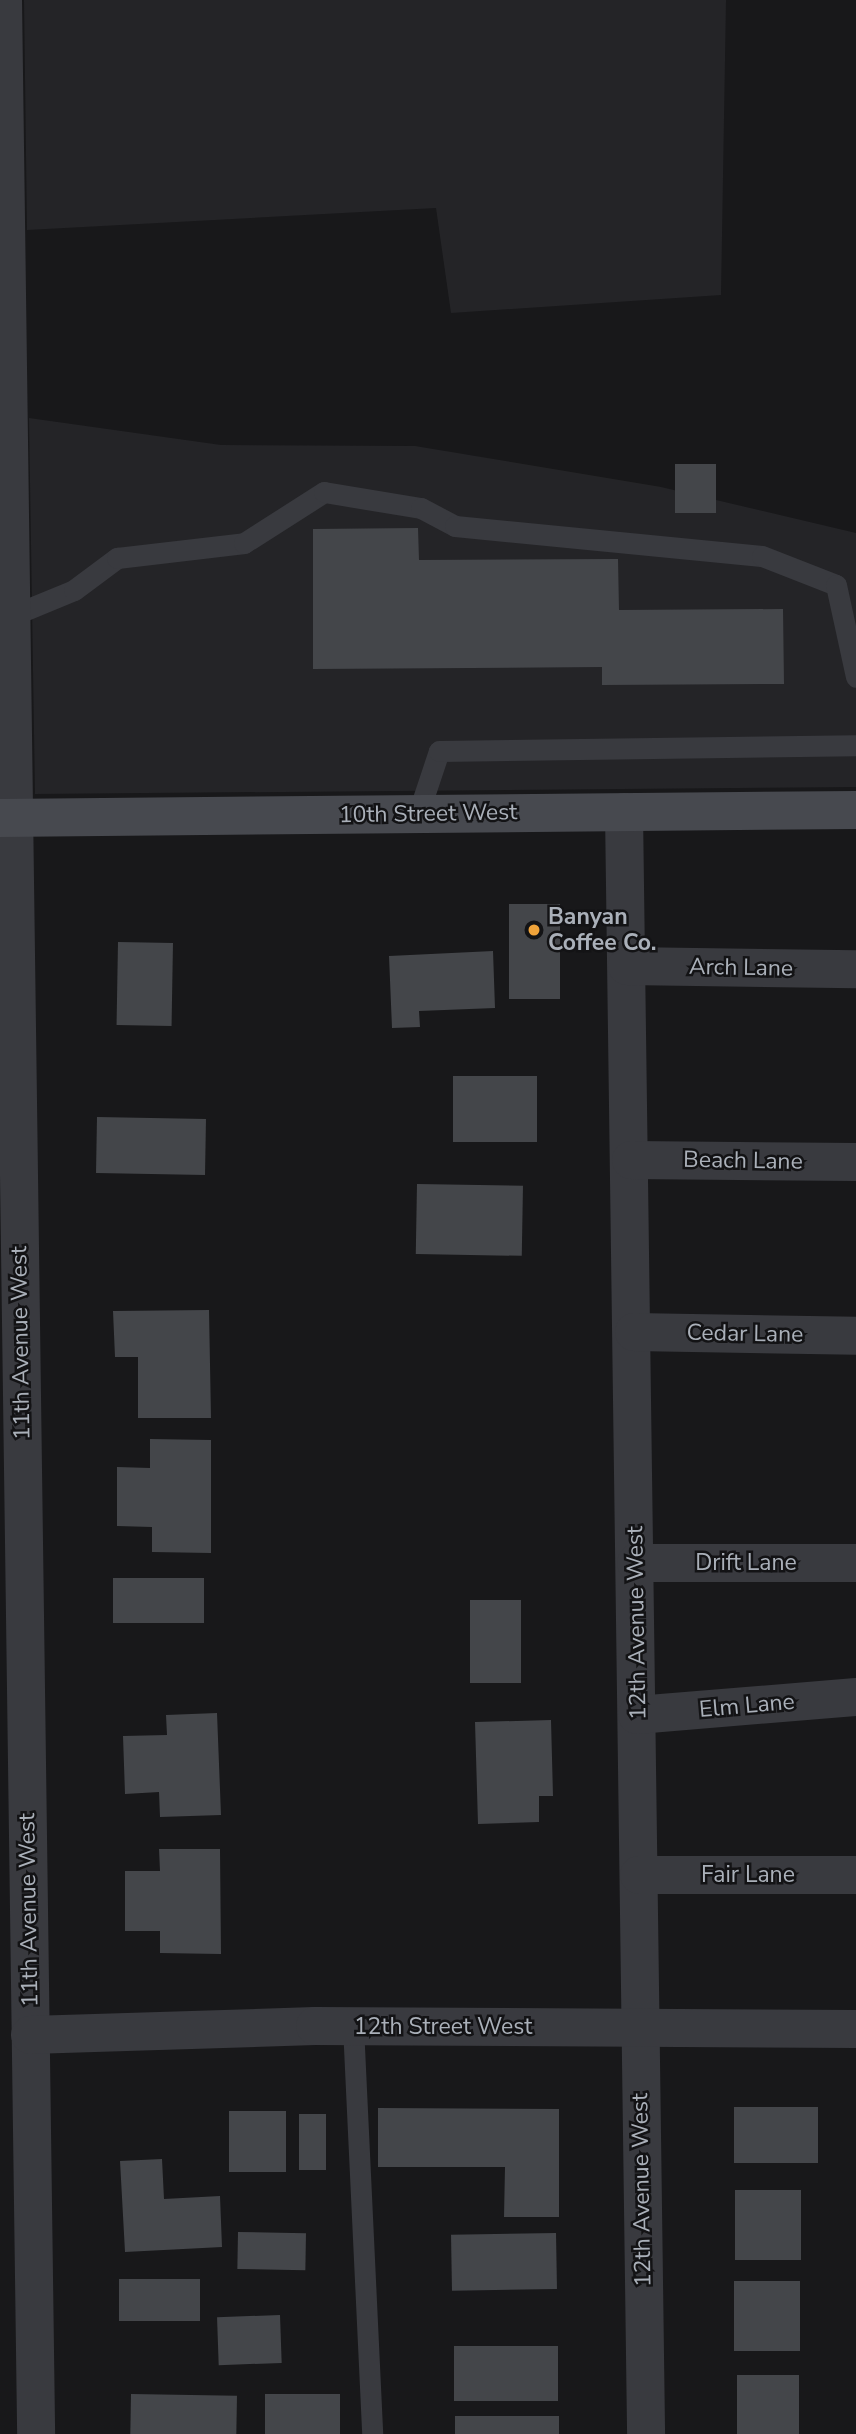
<!DOCTYPE html>
<html>
<head>
<meta charset="utf-8">
<style>
  body { margin:0 }
  #map { position:relative; width:856px; height:2434px; overflow:hidden; background:#18181a; font-family:"Nunito Sans",sans-serif }
  div>[style] { position:absolute }
  .built>* { inset:0; background:#242427 }
  .building>* { inset:0; background:#44464a; transform-origin:0 0 }
  .lane>* { height:21px; margin:-10.5px; padding:0 10.5px; transform-origin:10.5px; border-radius:10.5px; background:#393a3f }
  .street>* { height:38px; margin:-19px; padding:0 19px; transform-origin:19px; border-radius:19px; background:#393a3f }
  .secondary>* { height:38px; margin:-19px; padding:0 19px; transform-origin:19px; border-radius:19px; background:#47494f }
  .dots>* { width:19px; height:19px; translate:-50% -50%; box-sizing:border-box; border:4px solid #131315; border-radius:50% }
  span { translate:-50% -50%; white-space:nowrap; text-align:center; line-height:1.15; -webkit-text-stroke:5px #131315; paint-order:stroke }
  .street-label { font-size:23px; color:#aab0b9 }
  .poi-label { font-size:23px; color:#aab0b9; font-weight:700 }
  .left { translate:0 -50%; text-align:left }
</style>
</head>
<body>
<div id="map">
  <div class="built">
    <div style="clip-path:polygon(24px 0,726px 0,721px 295px,451px 313px,436px 208px,27px 230px)"></div>
    <div style="clip-path:polygon(29px 418px,221px 445px,415px 446px,661px 487px,856px 533px,856px 787px,35px 794px)"></div>
  </div>
  <div class="building">
    <div style="left:675px;top:464px;width:41px;height:49px"></div>
    <div style="clip-path:polygon(418px 528px,419px 560px,618px 559px,619px 610px,783px 609px,784px 684px,602px 685px,602px 667px,313px 669px,313px 529px)"></div>
    <div style="left:509px;top:904px;width:51px;height:95px"></div>
    <div style="left:118px;top:942px;width:55px;height:83px;rotate:1deg"></div>
    <div style="clip-path:polygon(493px 951px,495px 1008px,419px 1011px,420px 1027px,392px 1028px,389px 956px)"></div>
    <div style="left:453px;top:1076px;width:84px;height:66px"></div>
    <div style="left:97px;top:1117px;width:109px;height:56px;rotate:1deg"></div>
    <div style="left:417px;top:1184px;width:106px;height:70px;rotate:1deg"></div>
    <div style="clip-path:polygon(209px 1310px,211px 1418px,138px 1418px,138px 1357px,115px 1357px,113px 1311px)"></div>
    <div style="clip-path:polygon(150px 1439px,211px 1440px,211px 1553px,152px 1552px,152px 1527px,117px 1526px,117px 1467px,150px 1468px)"></div>
    <div style="left:113px;top:1578px;width:91px;height:45px"></div>
    <div style="left:470px;top:1600px;width:51px;height:83px"></div>
    <div style="clip-path:polygon(217px 1713px,221px 1815px,160px 1817px,159px 1792px,125px 1794px,123px 1736px,167px 1735px,166px 1715px)"></div>
    <div style="clip-path:polygon(551px 1720px,553px 1796px,539px 1796px,539px 1822px,478px 1824px,475px 1722px)"></div>
    <div style="clip-path:polygon(159px 1849px,220px 1849px,221px 1954px,160px 1953px,160px 1931px,125px 1931px,125px 1871px,160px 1871px)"></div>
    <div style="left:734px;top:2107px;width:84px;height:56px"></div>
    <div style="clip-path:polygon(378px 2108px,559px 2109px,559px 2217px,504px 2217px,505px 2167px,378px 2167px)"></div>
    <div style="left:229px;top:2111px;width:57px;height:61px"></div>
    <div style="left:299px;top:2114px;width:27px;height:56px"></div>
    <div style="clip-path:polygon(162px 2159px,164px 2199px,220px 2196px,222px 2247px,125px 2252px,120px 2161px)"></div>
    <div style="left:735px;top:2190px;width:66px;height:70px"></div>
    <div style="left:238px;top:2232px;width:68px;height:37px;rotate:1deg"></div>
    <div style="left:556px;top:2233px;width:56px;height:105px;rotate:89deg"></div>
    <div style="left:200px;top:2279px;width:42px;height:81px;rotate:90deg"></div>
    <div style="left:734px;top:2281px;width:66px;height:70px"></div>
    <div style="left:280px;top:2315px;width:48px;height:63px;rotate:88deg"></div>
    <div style="left:454px;top:2346px;width:104px;height:55px"></div>
    <div style="left:737px;top:2375px;width:62px;height:59px"></div>
    <div style="left:131px;top:2394px;width:106px;height:40px;rotate:1deg"></div>
    <div style="left:340px;top:2394px;width:40px;height:75px;rotate:90deg"></div>
    <div style="left:455px;top:2416px;width:104px;height:18px"></div>
  </div>
  <div class="lane">
    <div style="left:11px;top:616px;width:68px;rotate:-22.4deg"></div>
    <div style="left:74px;top:590px;width:54px;rotate:-36.7deg"></div>
    <div style="left:117px;top:558px;width:128px;rotate:-6.7deg"></div>
    <div style="left:244px;top:543px;width:95px;rotate:-32.5deg"></div>
    <div style="left:324px;top:492px;width:98px;rotate:9.4deg"></div>
    <div style="left:421px;top:508px;width:38px;rotate:28deg"></div>
    <div style="left:455px;top:526px;width:308px;rotate:5.6deg"></div>
    <div style="left:762px;top:556px;width:79px;rotate:21.4deg"></div>
    <div style="left:836px;top:585px;width:94px;rotate:77.7deg"></div>
    <div style="left:418px;top:814px;width:66px;rotate:-71.6deg"></div>
    <div style="left:439px;top:751px;width:417px;rotate:-0.8deg"></div>
    <div style="left:353px;top:2026px;width:408px;rotate:87.3deg"></div>
  </div>
  <div class="street">
    <div style="left:3px;top:0;width:2434px;rotate:89.22deg"></div>
    <div style="left:624px;top:812px;width:1622px;rotate:89.22deg"></div>
    <div style="left:627px;top:966px;width:229px;rotate:0.8deg"></div>
    <div style="left:631px;top:1160px;width:225px;rotate:0.5deg"></div>
    <div style="left:634px;top:1332px;width:222px;rotate:1deg"></div>
    <div style="left:636px;top:1563px;width:220px"></div>
    <div style="left:637px;top:1715px;width:220px;rotate:-4.7deg"></div>
    <div style="left:639px;top:1875px;width:217px"></div>
    <div style="left:30px;top:2035px;width:285px;rotate:-1.8deg"></div>
    <div style="left:315px;top:2026px;width:541px;rotate:0.32deg"></div>
  </div>
  <div class="secondary">
    <div style="left:0;top:818px;width:856px;rotate:-0.54deg"></div>
  </div>
  <div class="dots">
    <div style="left:534px;top:930px;background:#efa33a"></div>
  </div>
  <div class="street-label">
    <span style="left:428px;top:814px;rotate:-1deg">10th Street West</span>
    <span style="left:741px;top:968px;rotate:1deg">Arch Lane</span>
    <span style="left:743px;top:1161px;rotate:1deg">Beach Lane</span>
    <span style="left:745px;top:1334px;rotate:1deg">Cedar Lane</span>
    <span style="left:21px;top:1343px;rotate:-91deg">11th Avenue West</span>
    <span style="left:746px;top:1563px">Drift Lane</span>
    <span style="left:637px;top:1623px;rotate:-91deg">12th Avenue West</span>
    <span style="left:747px;top:1706px;rotate:-5deg">Elm Lane</span>
    <span style="left:748px;top:1875px">Fair Lane</span>
    <span style="left:29px;top:1910px;rotate:-91deg">11th Avenue West</span>
    <span style="left:443px;top:2027px">12th Street West</span>
    <span style="left:642px;top:2190px;rotate:-91deg">12th Avenue West</span>
  </div>
  <div class="poi-label">
    <span class="left" style="left:548px;top:930px">Banyan<br>Coffee Co.</span>
  </div>
</div>
</body>
</html>
